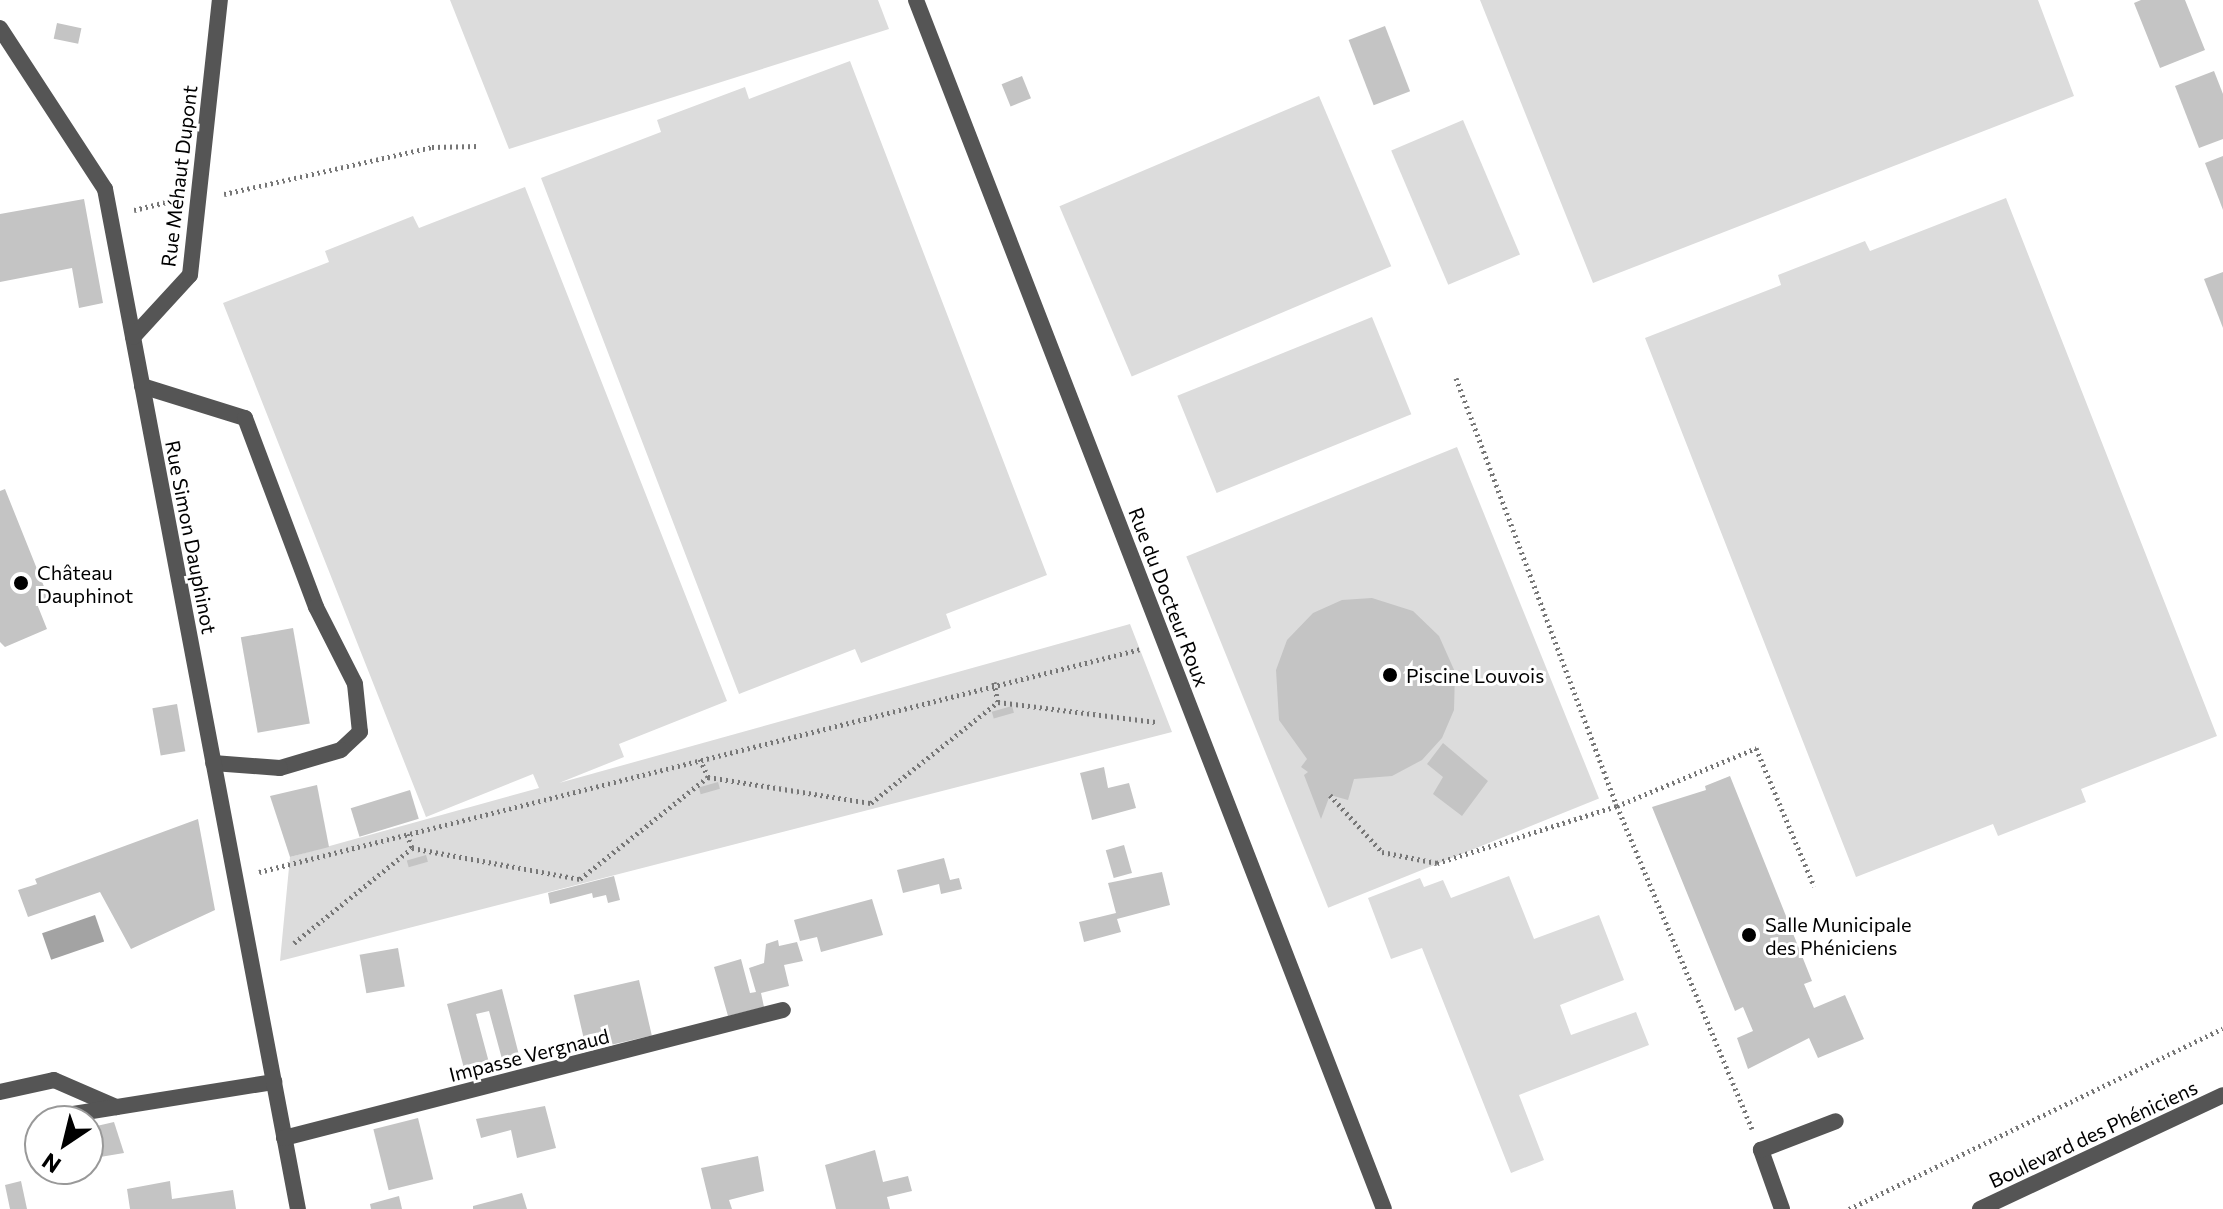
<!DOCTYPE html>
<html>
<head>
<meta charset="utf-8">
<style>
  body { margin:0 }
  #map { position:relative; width:2223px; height:1209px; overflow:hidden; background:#fff; font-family:Commissioner,sans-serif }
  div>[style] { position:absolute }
  .green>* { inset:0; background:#dcdcdc; transform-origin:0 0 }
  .water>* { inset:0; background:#a3a3a3; transform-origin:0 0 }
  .building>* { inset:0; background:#c4c4c4; transform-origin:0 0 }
  .path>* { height:5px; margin-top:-2.5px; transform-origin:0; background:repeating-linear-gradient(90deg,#777 0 2px,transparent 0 6px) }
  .service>* { height:16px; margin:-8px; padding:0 8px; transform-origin:8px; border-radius:8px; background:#555 }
  .minor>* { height:16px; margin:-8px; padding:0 8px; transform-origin:8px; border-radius:8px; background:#555 }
  .tertiary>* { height:16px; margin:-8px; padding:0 8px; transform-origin:8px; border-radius:8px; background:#555 }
  .dots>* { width:22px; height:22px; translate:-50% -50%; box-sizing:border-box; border:4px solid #fff; border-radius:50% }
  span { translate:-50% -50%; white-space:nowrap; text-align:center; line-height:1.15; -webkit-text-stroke:6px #fff; paint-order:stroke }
  .street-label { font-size:20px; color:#000 }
  .poi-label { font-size:20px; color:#000 }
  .left { translate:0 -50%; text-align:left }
  .north { position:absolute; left:24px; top:1105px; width:80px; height:80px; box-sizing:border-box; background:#fff; border:2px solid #999; border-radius:50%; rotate:215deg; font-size:22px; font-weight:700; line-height:32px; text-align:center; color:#000 }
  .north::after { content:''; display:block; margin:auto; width:28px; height:36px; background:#000; clip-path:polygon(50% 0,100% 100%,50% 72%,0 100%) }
</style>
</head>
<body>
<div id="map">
  <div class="green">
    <div style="clip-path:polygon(450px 0,878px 0,889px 29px,509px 149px)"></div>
    <div style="clip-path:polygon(1480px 0,2038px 0,2074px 96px,1593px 283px)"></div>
    <div style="clip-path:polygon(850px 61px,1047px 575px,946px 614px,951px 628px,861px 663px,855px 649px,739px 694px,541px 178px,661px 132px,657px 120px,745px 87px,749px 99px)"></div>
    <div style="left:1319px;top:96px;width:185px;height:282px;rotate:67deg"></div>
    <div style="left:1463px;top:120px;width:146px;height:78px;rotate:67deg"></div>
    <div style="clip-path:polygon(525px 187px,727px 701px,619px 744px,624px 757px,559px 783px,1130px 624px,1172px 732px,280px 961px,290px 857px,539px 788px,533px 774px,426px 817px,223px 303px,329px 262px,325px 251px,413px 216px,419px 228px)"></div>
    <div style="clip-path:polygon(2006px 198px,2217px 736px,2081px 789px,2086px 802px,1998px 836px,1993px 824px,1856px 877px,1645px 338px,1781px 285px,1778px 275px,1865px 241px,1870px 251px)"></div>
    <div style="left:1372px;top:317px;width:105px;height:210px;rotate:68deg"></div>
    <div style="left:1457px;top:447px;width:379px;height:292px;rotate:68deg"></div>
    <div style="clip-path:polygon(1509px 876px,1534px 939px,1599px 915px,1624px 980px,1560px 1005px,1571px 1035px,1636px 1012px,1649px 1045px,1519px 1095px,1544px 1160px,1511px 1173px,1422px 948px,1391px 959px,1368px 898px,1420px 878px,1424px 887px,1443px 880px,1451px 898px)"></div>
  </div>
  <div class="water">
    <div style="left:95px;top:915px;width:28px;height:56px;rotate:71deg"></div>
  </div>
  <div class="building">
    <div style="clip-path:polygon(2141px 0,2185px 0,2205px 50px,2160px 68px,2134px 3px)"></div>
    <div style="left:57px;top:23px;width:25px;height:16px;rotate:12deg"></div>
    <div style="left:1385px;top:26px;width:70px;height:39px;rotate:69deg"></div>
    <div style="clip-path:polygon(2214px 71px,2223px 94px,2223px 139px,2199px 148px,2175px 86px)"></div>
    <div style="left:1022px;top:76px;width:24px;height:22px;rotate:68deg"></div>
    <div style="clip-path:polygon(2223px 156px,2223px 210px,2205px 163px)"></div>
    <div style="clip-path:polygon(84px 199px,103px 303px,79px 308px,72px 268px,0 282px,0 214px)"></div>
    <div style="clip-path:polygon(2223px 272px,2223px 328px,2204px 279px)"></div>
    <div style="clip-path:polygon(5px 489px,49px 599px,37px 604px,47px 629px,5px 647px,0 642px,0 491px)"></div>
    <div style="clip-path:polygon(1372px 598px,1413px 611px,1439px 636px,1455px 672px,1454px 710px,1442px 738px,1422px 760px,1392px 776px,1354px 779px,1348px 800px,1330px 795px,1321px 819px,1304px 775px,1308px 772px,1301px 767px,1307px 759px,1279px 720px,1276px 670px,1287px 640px,1313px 613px,1342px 600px)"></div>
    <div style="left:293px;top:628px;width:97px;height:53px;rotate:80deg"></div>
    <div style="left:177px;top:704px;width:48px;height:25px;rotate:80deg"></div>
    <div style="left:1012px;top:706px;width:7px;height:21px;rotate:74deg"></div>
    <div style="clip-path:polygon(1443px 743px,1488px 781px,1462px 816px,1433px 794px,1443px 777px,1427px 764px)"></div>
    <div style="clip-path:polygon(1104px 767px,1108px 788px,1129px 783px,1136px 808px,1092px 820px,1080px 773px)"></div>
    <div style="clip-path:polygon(1730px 776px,1812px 981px,1804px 984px,1814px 1008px,1845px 995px,1864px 1039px,1818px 1058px,1809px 1038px,1748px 1069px,1737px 1038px,1753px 1031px,1743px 1007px,1735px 1011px,1652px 807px,1706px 790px,1705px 786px)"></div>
    <div style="left:718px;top:782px;width:7px;height:20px;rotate:74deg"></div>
    <div style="clip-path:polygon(317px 785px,329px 847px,290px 857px,270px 796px)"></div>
    <div style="left:410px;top:790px;width:30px;height:62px;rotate:73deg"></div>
    <div style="clip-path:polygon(198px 819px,215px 910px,131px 949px,100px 892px,28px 917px,18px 890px,37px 884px,35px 879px)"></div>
    <div style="left:1124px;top:845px;width:29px;height:19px;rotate:74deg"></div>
    <div style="left:426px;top:855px;width:7px;height:20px;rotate:74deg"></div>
    <div style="clip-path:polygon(944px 858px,950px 880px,959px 878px,962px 889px,941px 894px,939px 884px,903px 893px,897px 870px)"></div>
    <div style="clip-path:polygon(1162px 872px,1170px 905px,1117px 919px,1121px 932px,1084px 942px,1079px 922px,1116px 913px,1108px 883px)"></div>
    <div style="clip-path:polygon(614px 876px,620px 900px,608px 903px,606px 895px,593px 898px,592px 893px,550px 904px,548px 893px)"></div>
    <div style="clip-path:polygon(872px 899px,883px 935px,821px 952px,817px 937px,800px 941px,794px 920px)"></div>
    <div style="clip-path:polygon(778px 940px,779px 946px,797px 942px,803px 961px,784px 965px,789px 986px,761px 993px,764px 1007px,728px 1016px,714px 967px,741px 959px,750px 993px,756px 992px,749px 968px,764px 963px,766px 944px)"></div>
    <div style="left:398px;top:948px;width:39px;height:39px;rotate:80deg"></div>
    <div style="left:639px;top:980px;width:57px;height:67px;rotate:77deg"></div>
    <div style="clip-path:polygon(502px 989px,519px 1055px,502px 1059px,489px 1011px,476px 1014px,491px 1070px,466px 1076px,447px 1004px)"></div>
    <div style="clip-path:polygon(545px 1106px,556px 1148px,517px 1158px,511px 1130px,481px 1138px,476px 1119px)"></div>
    <div style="left:418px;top:1118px;width:63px;height:46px;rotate:76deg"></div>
    <div style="clip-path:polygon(114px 1122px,124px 1153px,88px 1159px,88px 1128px)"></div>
    <div style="clip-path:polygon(875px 1150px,883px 1182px,908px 1176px,912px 1191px,887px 1197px,890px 1209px,836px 1209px,825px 1165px)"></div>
    <div style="clip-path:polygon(758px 1156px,764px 1191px,729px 1200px,732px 1209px,711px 1209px,701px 1168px)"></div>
    <div style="clip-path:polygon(21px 1181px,27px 1209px,10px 1209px,5px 1185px)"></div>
    <div style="clip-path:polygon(170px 1181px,172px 1199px,233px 1190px,236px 1209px,130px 1209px,127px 1189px)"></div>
    <div style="clip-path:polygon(522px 1193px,527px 1209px,473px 1209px,473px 1206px)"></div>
    <div style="clip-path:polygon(399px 1196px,402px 1209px,371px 1209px,370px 1204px)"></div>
  </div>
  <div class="path">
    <div style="left:224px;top:194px;width:213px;rotate:-12.7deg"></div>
    <div style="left:432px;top:147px;width:46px;rotate:-1.2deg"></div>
    <div style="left:134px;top:210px;width:42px;rotate:-13.7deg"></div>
    <div style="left:1456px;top:378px;width:457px;rotate:69.4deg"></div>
    <div style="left:1617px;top:806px;width:151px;rotate:-22.6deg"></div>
    <div style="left:1756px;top:748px;width:150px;rotate:67.2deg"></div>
    <div style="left:994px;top:682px;width:20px;rotate:79deg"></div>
    <div style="left:700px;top:759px;width:20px;rotate:66deg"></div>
    <div style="left:708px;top:777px;width:165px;rotate:9.1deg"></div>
    <div style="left:871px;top:803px;width:162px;rotate:-38.5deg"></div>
    <div style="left:998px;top:702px;width:159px;rotate:7.2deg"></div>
    <div style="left:1330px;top:795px;width:77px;rotate:47.6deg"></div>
    <div style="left:1382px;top:852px;width:56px;rotate:11.3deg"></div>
    <div style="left:1437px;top:863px;width:189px;rotate:-17.6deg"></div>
    <div style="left:1617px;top:806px;width:350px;rotate:67.3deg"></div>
    <div style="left:407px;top:834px;width:15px;rotate:70deg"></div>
    <div style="left:412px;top:848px;width:171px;rotate:10.5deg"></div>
    <div style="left:580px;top:879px;width:164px;rotate:-38.6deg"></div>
    <div style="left:259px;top:872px;width:910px;rotate:-14.19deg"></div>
    <div style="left:294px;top:943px;width:151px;rotate:-38.8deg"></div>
    <div style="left:1849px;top:1209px;width:415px;rotate:-25.8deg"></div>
  </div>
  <div class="service">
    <div style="left:142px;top:386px;width:108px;rotate:17.3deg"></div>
    <div style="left:245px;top:418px;width:202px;rotate:69.4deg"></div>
    <div style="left:316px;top:607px;width:86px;rotate:63.1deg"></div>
    <div style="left:355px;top:684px;width:48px;rotate:84.1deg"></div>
    <div style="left:360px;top:732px;width:26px;rotate:137deg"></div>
    <div style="left:341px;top:750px;width:64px;rotate:163.6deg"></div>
    <div style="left:280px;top:768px;width:67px;rotate:-175.7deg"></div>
    <div style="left:0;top:1092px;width:55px;rotate:-12.5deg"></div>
    <div style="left:54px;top:1080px;width:68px;rotate:23.5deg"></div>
    <div style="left:67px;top:1115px;width:210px;rotate:-9.1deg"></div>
    <div style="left:1782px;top:1209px;width:63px;rotate:-109.6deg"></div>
    <div style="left:1761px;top:1150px;width:80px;rotate:-21.1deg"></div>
  </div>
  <div class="minor">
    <div style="left:0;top:28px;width:192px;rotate:56.9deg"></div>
    <div style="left:105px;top:189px;width:1038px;rotate:79.29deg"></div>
    <div style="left:133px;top:337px;width:84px;rotate:-47.4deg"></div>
    <div style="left:190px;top:275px;width:277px;rotate:-83.8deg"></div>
    <div style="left:284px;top:1138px;width:515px;rotate:-14.39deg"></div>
    <div style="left:1980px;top:1209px;width:268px;rotate:-25.1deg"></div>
  </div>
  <div class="tertiary">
    <div style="left:916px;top:0;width:1296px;rotate:68.84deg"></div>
  </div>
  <div class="dots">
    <div style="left:21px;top:583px;background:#000"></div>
    <div style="left:1390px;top:675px;background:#000"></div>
    <div style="left:1749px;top:935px;background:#000"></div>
  </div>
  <div class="street-label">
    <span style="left:179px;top:176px;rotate:-83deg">Rue Méhaut Dupont</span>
    <span style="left:191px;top:537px;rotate:79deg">Rue Simon Dauphinot</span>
    <span style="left:1169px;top:597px;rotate:69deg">Rue du Docteur Roux</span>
    <span style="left:529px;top:1055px;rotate:-14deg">Impasse Vergnaud</span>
    <span style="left:2093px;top:1134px;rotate:-25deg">Boulevard des Phéniciens</span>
  </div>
  <div class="poi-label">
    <span class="left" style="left:37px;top:584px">Château<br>Dauphinot</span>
    <span class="left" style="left:1406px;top:675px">Piscine Louvois</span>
    <span class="left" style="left:1765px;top:936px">Salle Municipale<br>des Phéniciens</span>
  </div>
  <div class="north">N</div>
</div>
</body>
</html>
